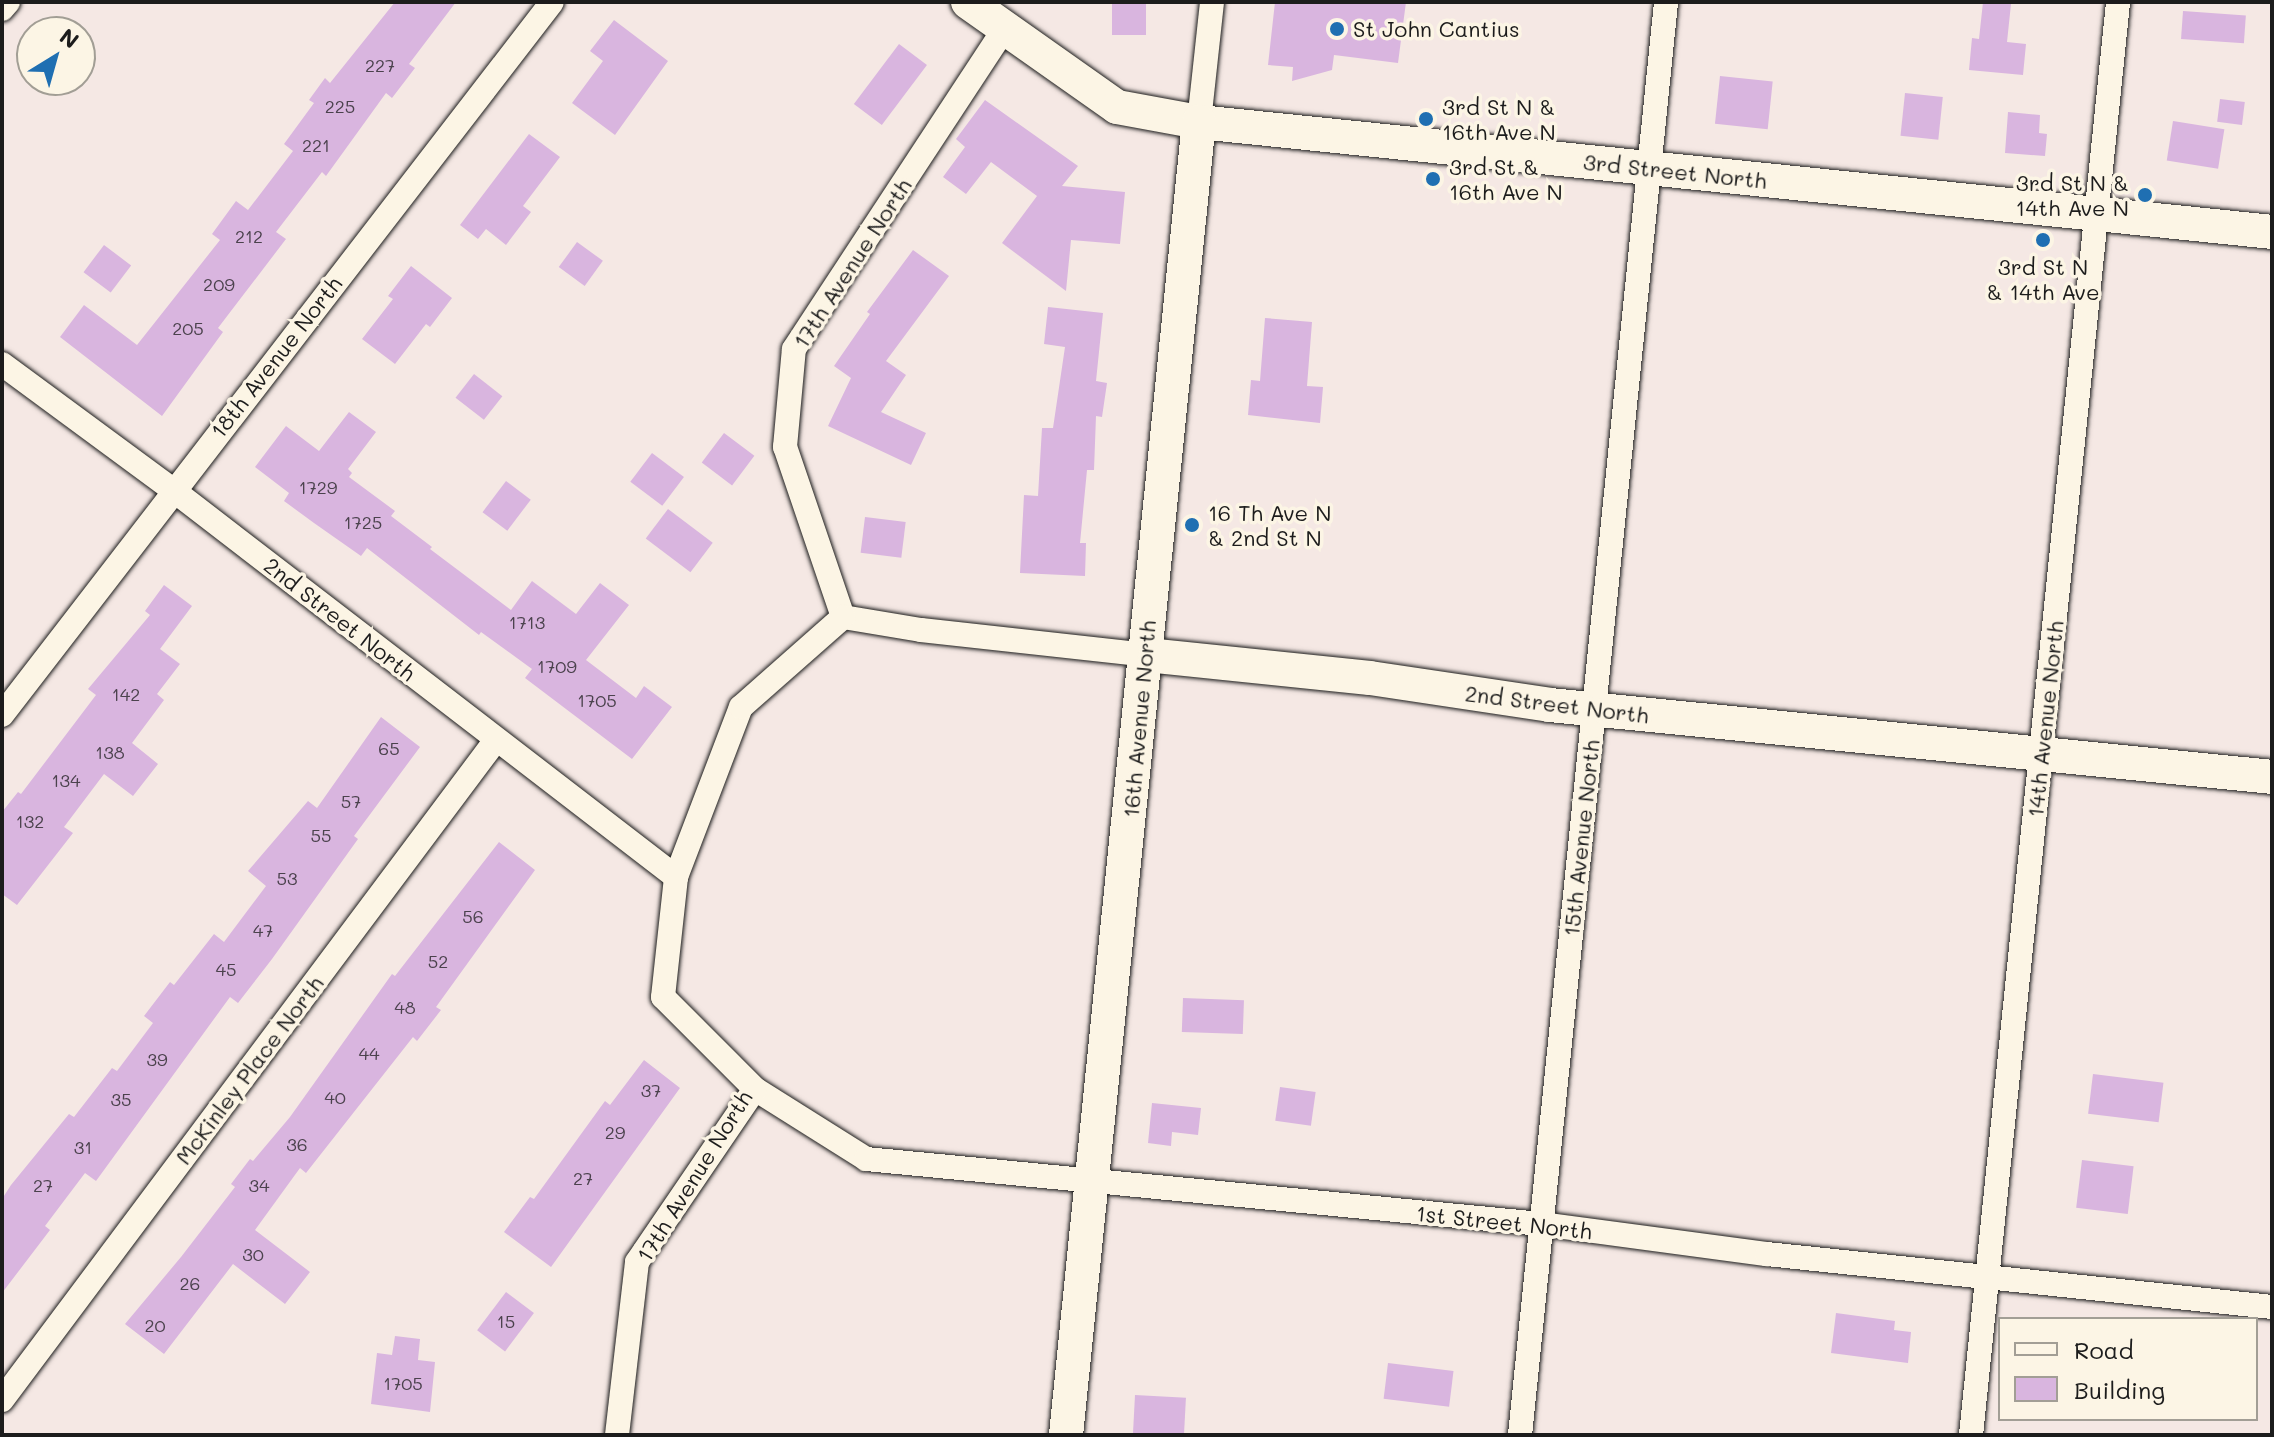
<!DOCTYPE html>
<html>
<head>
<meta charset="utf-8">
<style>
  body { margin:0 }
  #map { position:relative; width:2274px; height:1437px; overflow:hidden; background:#f5e8e4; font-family:Mali,sans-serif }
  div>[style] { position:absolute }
  .building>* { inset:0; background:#d9b5df; transform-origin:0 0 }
  .roads { filter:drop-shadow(0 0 2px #1c1c1c) drop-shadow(0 0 2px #1c1c1c) }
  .street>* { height:24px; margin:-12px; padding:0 12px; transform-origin:12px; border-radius:12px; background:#fcf5e5 }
  .secondary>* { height:34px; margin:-17px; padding:0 17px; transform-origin:17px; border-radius:17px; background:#fcf5e5 }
  .dots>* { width:22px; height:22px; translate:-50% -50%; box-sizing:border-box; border:4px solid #fcf5e5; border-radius:50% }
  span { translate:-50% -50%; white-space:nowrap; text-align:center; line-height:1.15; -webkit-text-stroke:7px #fcf5e5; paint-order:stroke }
  .number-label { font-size:18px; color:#4b424d }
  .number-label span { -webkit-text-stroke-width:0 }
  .poi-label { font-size:22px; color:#1c1c1c }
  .left { translate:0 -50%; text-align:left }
  .right { translate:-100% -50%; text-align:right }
  .street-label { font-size:22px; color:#1c1c1c }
  .frame { position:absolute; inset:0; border:4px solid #1c1c1c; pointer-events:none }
  .legend { position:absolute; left:1998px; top:1317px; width:260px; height:104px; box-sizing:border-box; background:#fcf5e5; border:2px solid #a29e95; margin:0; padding:10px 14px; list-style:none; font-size:24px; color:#1c1c1c }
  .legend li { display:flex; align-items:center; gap:16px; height:40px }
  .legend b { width:40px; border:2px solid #a29e95 }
  .north { position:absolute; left:16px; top:16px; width:80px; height:80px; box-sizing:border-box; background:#fcf5e5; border:2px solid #a29e95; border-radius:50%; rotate:37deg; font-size:22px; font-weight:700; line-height:32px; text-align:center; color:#1c1c1c }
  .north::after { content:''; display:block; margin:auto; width:28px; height:36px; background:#1f6fb2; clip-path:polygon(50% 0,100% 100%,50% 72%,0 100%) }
</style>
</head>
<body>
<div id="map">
  <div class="building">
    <div style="clip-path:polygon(395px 2px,456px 2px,409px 64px,415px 68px,392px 98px,386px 93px,326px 176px,322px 172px,276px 232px,286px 239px,218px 328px,223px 332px,162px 416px,60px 337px,84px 305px,137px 345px,220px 240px,212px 234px,236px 201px,248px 210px,293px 151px,284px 144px,314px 103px,309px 100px,325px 78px,330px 83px)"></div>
    <div style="left:1112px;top:2px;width:34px;height:33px"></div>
    <div style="clip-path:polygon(1275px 2px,1406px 2px,1398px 63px,1334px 55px,1332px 70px,1292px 81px,1293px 67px,1268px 65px)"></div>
    <div style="clip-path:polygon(1983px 2px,2011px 4px,2007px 42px,2026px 44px,2023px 75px,1969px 70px,1972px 38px,1979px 39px)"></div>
    <div style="left:2183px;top:11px;width:63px;height:28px;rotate:4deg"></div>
    <div style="clip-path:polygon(614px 20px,668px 61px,615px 135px,572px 103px,603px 61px,590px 51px)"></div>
    <div style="left:899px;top:44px;width:35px;height:75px;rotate:37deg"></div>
    <div style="left:1720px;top:76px;width:53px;height:48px;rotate:6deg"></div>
    <div style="left:1905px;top:93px;width:38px;height:43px;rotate:6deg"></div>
    <div style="left:2220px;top:99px;width:25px;height:23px;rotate:7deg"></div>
    <div style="clip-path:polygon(985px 100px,1078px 166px,1062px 186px,1125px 192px,1120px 244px,1071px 240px,1066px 291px,1002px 243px,1037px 196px,991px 162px,966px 194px,943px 177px,965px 147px,956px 139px)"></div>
    <div style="clip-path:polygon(2008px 112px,2040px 115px,2039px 133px,2047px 134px,2045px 156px,2005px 153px)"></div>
    <div style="left:2173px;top:121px;width:52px;height:40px;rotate:9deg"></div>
    <div style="clip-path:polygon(529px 134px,560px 157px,523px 206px,531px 212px,506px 245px,486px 229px,478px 239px,460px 225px)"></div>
    <div style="left:577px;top:242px;width:32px;height:31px;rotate:36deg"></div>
    <div style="left:104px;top:245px;width:34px;height:34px;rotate:37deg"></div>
    <div style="clip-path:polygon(913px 250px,949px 276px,886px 361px,906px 375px,881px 412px,926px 433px,911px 465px,828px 426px,851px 378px,834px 366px,870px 314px,867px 312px)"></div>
    <div style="clip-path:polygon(411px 266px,452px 298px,430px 327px,426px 324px,395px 364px,362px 339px,393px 299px,388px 296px)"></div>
    <div style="clip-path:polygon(1048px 307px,1103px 313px,1096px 381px,1107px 383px,1102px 417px,1096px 416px,1094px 470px,1087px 470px,1080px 543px,1086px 543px,1085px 576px,1020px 573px,1024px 495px,1038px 496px,1042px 428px,1053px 428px,1065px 347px,1044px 344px)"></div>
    <div style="clip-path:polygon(1265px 318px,1312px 322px,1307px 386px,1323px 387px,1320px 423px,1248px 415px,1251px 380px,1260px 381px)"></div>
    <div style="left:474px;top:374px;width:36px;height:30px;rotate:38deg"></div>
    <div style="clip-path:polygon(349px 412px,376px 432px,348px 469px,352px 473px,349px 477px,395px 511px,391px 516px,432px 547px,430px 549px,511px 610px,532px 581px,576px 614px,600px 583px,629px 605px,586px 660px,636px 698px,644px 686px,672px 707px,632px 759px,525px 678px,532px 669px,481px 632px,479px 635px,367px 548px,361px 556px,314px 523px,284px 501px,289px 493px,255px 467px,286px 426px,319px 451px)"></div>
    <div style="left:724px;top:433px;width:38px;height:37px;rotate:37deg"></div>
    <div style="left:652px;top:453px;width:40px;height:36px;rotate:37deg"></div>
    <div style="left:506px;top:481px;width:31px;height:39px;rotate:37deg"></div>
    <div style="left:668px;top:509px;width:56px;height:37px;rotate:37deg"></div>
    <div style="left:865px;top:517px;width:41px;height:36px;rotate:7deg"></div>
    <div style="clip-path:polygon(164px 585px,192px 606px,160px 649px,180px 664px,157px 694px,164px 700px,132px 743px,158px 764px,133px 796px,104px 774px,64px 827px,73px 833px,17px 905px,2px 894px,2px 812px,18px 792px,21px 794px,96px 695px,88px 689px,150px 615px,145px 611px)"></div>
    <div style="clip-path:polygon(381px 717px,420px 747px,354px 836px,358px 839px,272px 959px,238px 1003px,230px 997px,96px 1181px,85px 1173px,45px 1226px,50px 1230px,2px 1293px,2px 1199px,11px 1185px,69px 1114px,74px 1117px,112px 1068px,117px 1071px,153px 1023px,144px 1016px,170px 982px,174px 985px,214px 934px,224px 942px,266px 886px,248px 871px,308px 801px,317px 808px)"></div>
    <div style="clip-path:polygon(499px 842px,535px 870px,436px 1007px,441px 1010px,417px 1041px,413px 1037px,306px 1173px,300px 1168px,255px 1230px,310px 1272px,285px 1304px,233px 1264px,164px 1354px,125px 1324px,181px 1257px,235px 1187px,231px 1184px,250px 1159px,253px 1161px,290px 1117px,392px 974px,395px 976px)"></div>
    <div style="left:1183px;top:998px;width:61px;height:34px;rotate:2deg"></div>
    <div style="clip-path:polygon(644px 1060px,680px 1088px,551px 1267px,504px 1232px,530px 1197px,534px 1199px,605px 1101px,610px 1105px)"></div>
    <div style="left:2093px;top:1074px;width:71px;height:40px;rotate:7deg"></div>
    <div style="left:1280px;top:1087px;width:36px;height:34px;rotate:8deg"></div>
    <div style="clip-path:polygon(1152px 1103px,1201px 1108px,1198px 1135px,1172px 1132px,1171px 1146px,1148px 1143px)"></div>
    <div style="left:2082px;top:1160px;width:52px;height:48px;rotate:7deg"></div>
    <div style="left:506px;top:1292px;width:35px;height:48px;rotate:37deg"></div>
    <div style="clip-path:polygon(1836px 1313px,1895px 1321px,1894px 1330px,1911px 1332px,1908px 1363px,1831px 1353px)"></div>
    <div style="clip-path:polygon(395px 1336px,420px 1339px,418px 1360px,435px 1362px,430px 1412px,371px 1404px,377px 1353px,392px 1355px)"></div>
    <div style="left:1388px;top:1363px;width:66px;height:36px;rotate:7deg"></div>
    <div style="left:1135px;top:1395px;width:51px;height:39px;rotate:3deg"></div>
  </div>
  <div class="roads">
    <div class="street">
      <div style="left:2px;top:9px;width:9px;rotate:-49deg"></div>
      <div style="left:1199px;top:122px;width:121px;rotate:-83.8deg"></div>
      <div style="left:2px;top:364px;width:212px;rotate:36.4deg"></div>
      <div style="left:173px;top:490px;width:635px;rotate:37.57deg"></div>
      <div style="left:843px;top:617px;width:180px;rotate:-108.8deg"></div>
      <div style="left:785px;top:447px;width:98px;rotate:-84.8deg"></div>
      <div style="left:794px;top:349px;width:383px;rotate:-56.7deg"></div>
      <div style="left:843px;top:617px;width:79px;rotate:9.5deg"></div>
      <div style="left:921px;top:630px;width:227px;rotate:6.3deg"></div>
      <div style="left:2px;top:715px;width:900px;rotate:-52.35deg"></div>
      <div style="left:755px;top:1089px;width:131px;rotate:32.2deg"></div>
      <div style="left:866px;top:1159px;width:678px;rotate:5.5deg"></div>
      <div style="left:1541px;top:1224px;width:228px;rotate:7.6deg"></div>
      <div style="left:1767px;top:1254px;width:508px;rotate:5.99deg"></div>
      <div style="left:2px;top:1400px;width:824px;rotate:-53.19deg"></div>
      <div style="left:617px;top:1435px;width:174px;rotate:-83.4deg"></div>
      <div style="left:637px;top:1262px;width:209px;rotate:-55.7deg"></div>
      <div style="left:755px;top:1089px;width:130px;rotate:-135deg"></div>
      <div style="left:663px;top:997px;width:121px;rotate:-83.8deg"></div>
      <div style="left:676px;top:877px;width:182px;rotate:-69.1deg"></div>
      <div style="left:741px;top:707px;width:136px;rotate:-41.4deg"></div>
      <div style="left:1520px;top:1435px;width:1440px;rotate:-84.18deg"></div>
      <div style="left:1971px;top:1435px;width:1441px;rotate:-84.14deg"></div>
    </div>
    <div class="secondary">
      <div style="left:968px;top:2px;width:182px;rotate:35.2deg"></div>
      <div style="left:1117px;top:107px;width:83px;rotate:10.4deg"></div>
      <div style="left:1199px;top:122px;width:1079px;rotate:5.85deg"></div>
      <div style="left:1147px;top:655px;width:224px;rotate:5.9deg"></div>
      <div style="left:1370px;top:678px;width:182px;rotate:8.5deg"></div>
      <div style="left:1550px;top:705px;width:726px;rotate:5.69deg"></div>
      <div style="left:1066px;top:1435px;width:1320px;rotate:-84.22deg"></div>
    </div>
  </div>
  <div class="dots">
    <div style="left:1337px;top:29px;background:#1f6fb2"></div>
    <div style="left:1426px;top:119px;background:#1f6fb2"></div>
    <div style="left:1433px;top:179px;background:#1f6fb2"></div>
    <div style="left:2145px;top:195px;background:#1f6fb2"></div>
    <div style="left:2043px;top:240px;background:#1f6fb2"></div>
    <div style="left:1192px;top:525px;background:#1f6fb2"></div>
  </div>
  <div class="number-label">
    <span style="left:380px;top:65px">227</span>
    <span style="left:340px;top:106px">225</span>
    <span style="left:316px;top:145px">221</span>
    <span style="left:249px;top:236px">212</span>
    <span style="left:219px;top:284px">209</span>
    <span style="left:188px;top:328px">205</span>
    <span style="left:318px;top:487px">1729</span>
    <span style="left:363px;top:522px">1725</span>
    <span style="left:527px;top:622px">1713</span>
    <span style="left:557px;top:666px">1709</span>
    <span style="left:126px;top:694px">142</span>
    <span style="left:597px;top:700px">1705</span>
    <span style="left:389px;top:748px">65</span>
    <span style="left:110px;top:752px">138</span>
    <span style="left:66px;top:780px">134</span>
    <span style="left:351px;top:801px">57</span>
    <span style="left:30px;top:821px">132</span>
    <span style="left:321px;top:835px">55</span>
    <span style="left:287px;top:878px">53</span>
    <span style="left:473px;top:916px">56</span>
    <span style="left:263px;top:930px">47</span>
    <span style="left:438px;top:961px">52</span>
    <span style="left:226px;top:969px">45</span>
    <span style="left:405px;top:1007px">48</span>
    <span style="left:369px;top:1053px">44</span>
    <span style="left:157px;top:1059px">39</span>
    <span style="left:651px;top:1090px">37</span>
    <span style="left:335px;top:1097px">40</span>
    <span style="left:121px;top:1099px">35</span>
    <span style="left:615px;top:1132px">29</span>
    <span style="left:297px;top:1144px">36</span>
    <span style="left:83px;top:1147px">31</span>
    <span style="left:583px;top:1178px">27</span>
    <span style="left:43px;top:1185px">27</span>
    <span style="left:259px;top:1185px">34</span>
    <span style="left:253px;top:1254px">30</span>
    <span style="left:190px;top:1283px">26</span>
    <span style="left:506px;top:1321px">15</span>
    <span style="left:155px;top:1325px">20</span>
    <span style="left:403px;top:1383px">1705</span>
  </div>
  <div class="poi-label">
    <span class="left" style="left:1353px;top:29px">St John Cantius</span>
    <span class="left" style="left:1442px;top:119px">3rd St N &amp;<br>16th Ave N</span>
    <span class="left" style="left:1449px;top:179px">3rd St &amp;<br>16th Ave N</span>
    <span class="right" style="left:2129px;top:195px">3rd St N &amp;<br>14th Ave N</span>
    <span style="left:2043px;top:279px">3rd St N<br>&amp; 14th Ave</span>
    <span class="left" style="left:1208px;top:525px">16 Th Ave N<br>&amp; 2nd St N</span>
  </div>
  <div class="street-label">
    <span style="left:1675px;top:171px;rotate:6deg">3rd Street North</span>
    <span style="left:852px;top:263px;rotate:-57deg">17th Avenue North</span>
    <span style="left:276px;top:357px;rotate:-52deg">18th Avenue North</span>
    <span style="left:340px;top:619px;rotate:38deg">2nd Street North</span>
    <span style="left:1557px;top:704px;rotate:7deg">2nd Street North</span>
    <span style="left:1139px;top:719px;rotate:-85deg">16th Avenue North</span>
    <span style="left:2045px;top:719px;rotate:-84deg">14th Avenue North</span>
    <span style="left:1581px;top:838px;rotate:-84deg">15th Avenue North</span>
    <span style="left:249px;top:1070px;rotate:-53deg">McKinley Place North</span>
    <span style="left:694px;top:1176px;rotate:-58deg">17th Avenue North</span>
    <span style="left:1504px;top:1222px;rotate:6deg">1st Street North</span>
  </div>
  <div class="frame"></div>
  <ul class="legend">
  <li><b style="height:10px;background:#fcf5e5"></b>Road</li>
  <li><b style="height:22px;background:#d9b5df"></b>Building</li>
  </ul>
  <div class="north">N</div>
</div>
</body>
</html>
